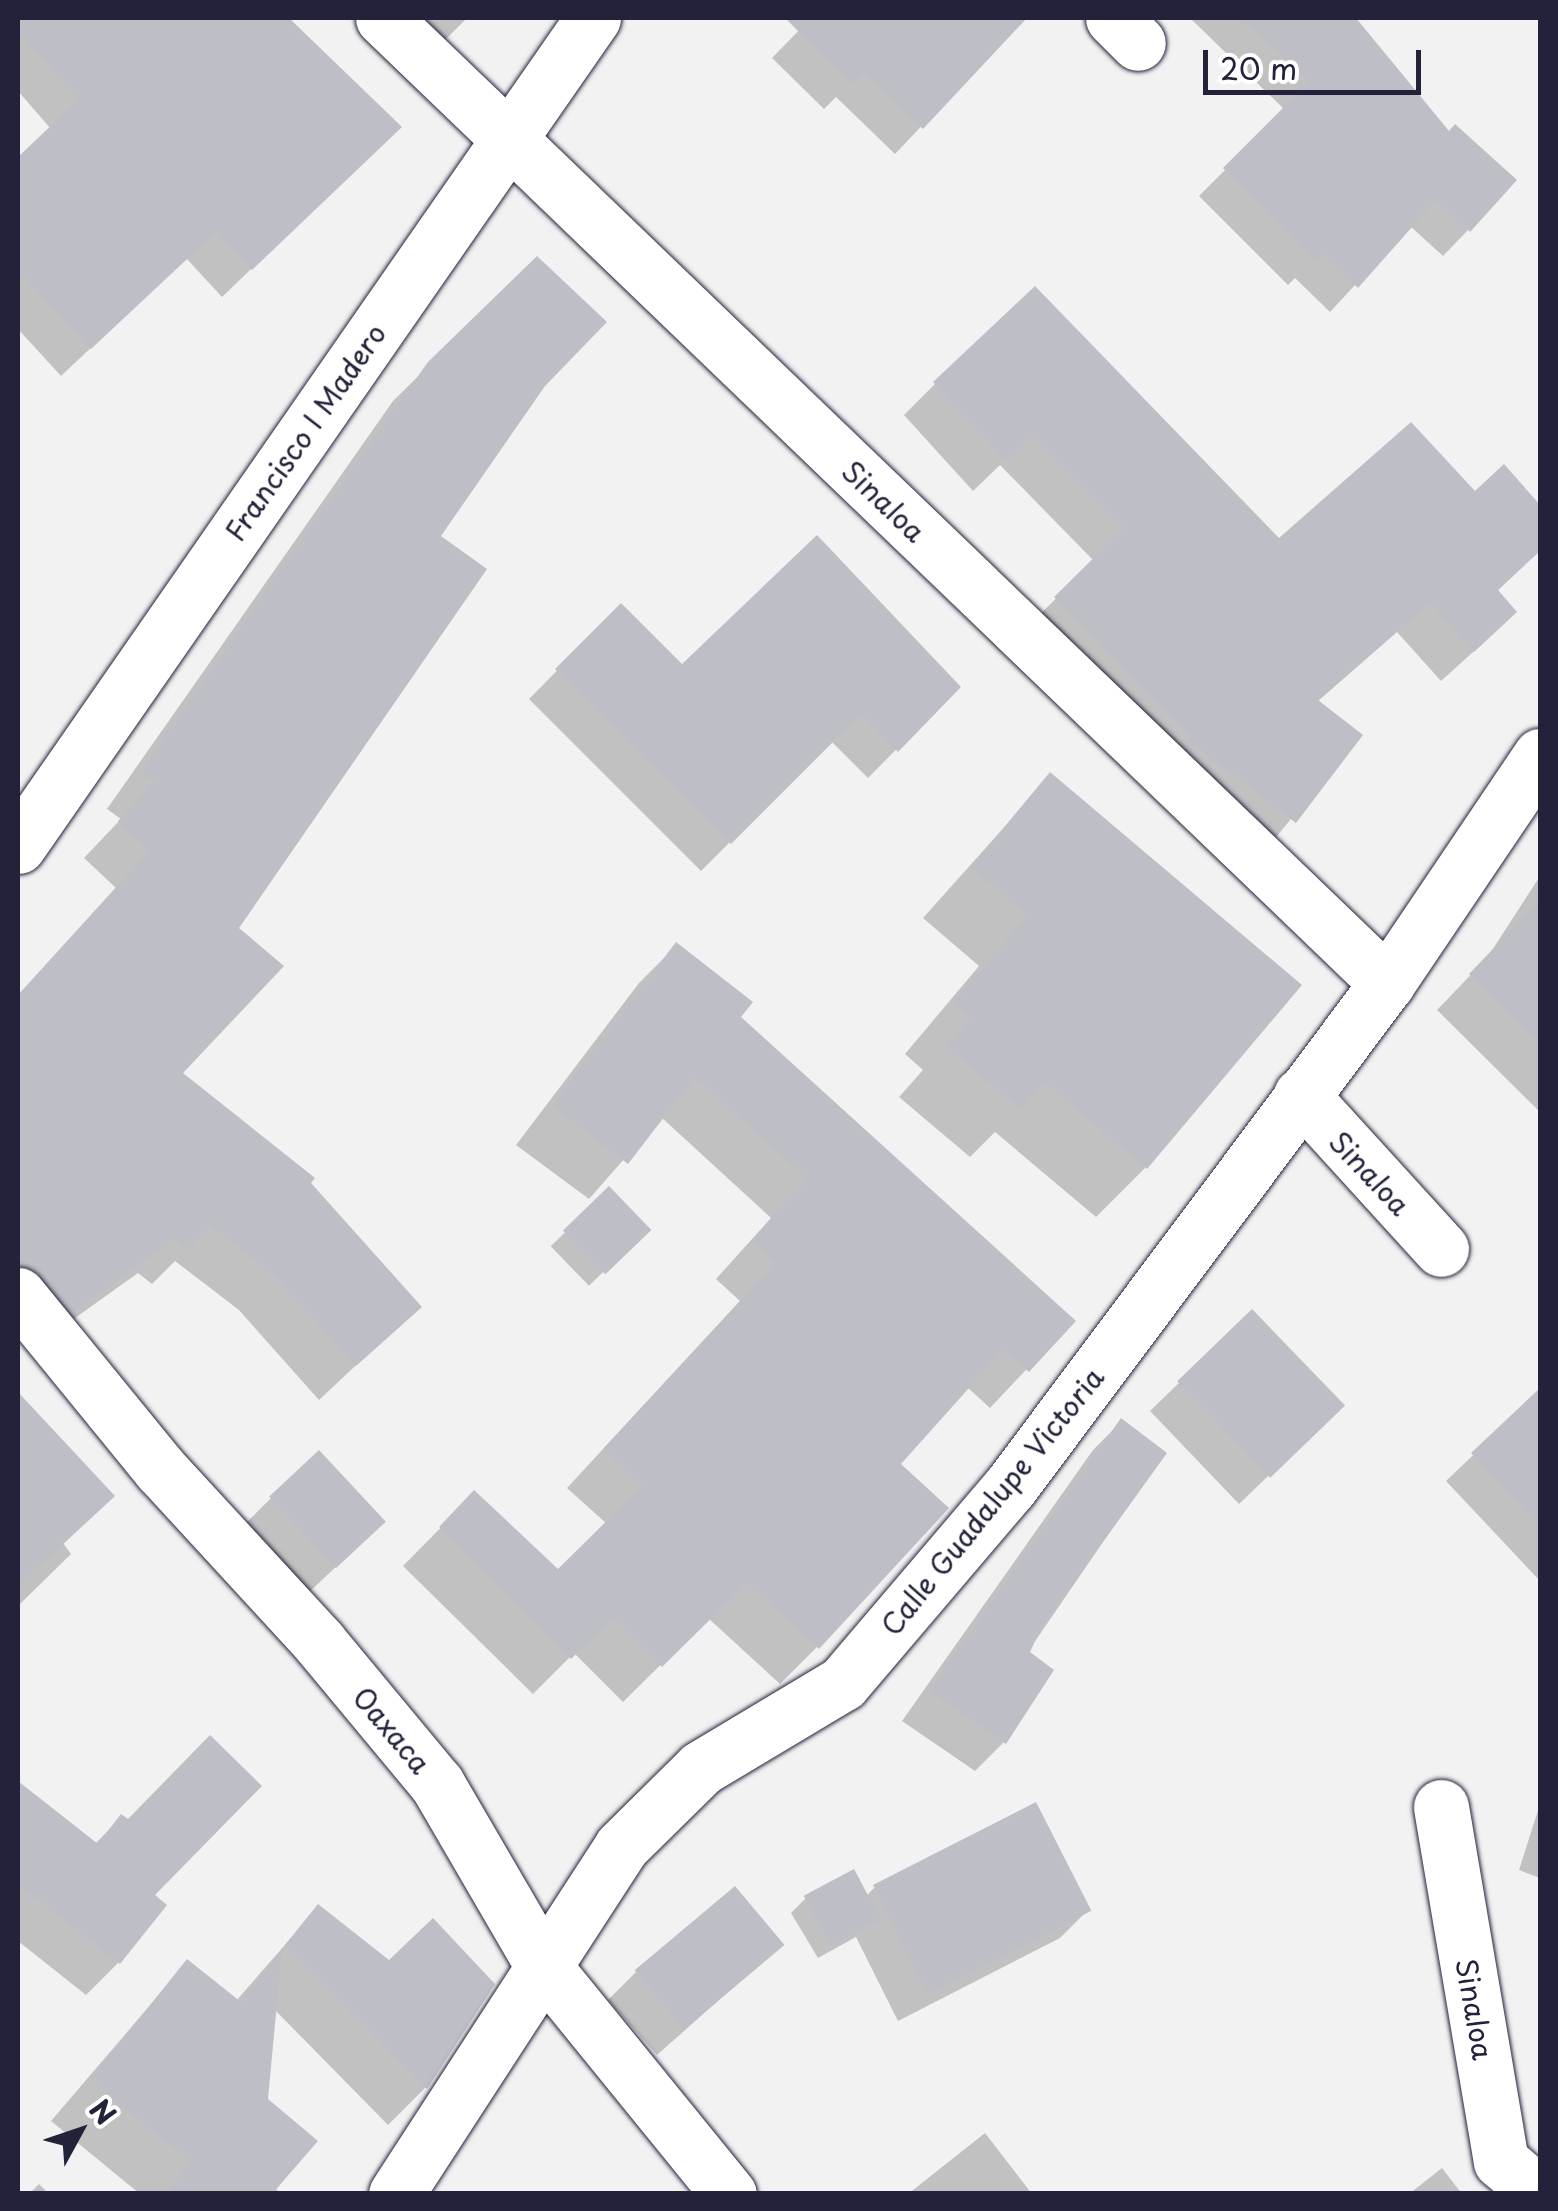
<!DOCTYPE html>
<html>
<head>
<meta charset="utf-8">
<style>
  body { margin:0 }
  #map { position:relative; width:1558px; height:2211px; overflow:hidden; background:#f2f2f3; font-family:"Playpen Sans",sans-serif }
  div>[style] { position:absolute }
  .shadow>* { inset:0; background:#0003; transform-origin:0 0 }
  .building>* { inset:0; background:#bebec6; transform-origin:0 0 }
  .roads { filter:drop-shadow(0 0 2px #22223b) drop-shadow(0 0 2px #22223b) }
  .minor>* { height:55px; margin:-27.5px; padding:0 27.5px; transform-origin:27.5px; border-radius:27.5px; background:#fff }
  span { translate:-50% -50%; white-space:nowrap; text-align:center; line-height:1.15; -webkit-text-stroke:9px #fff; paint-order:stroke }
  .street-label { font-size:28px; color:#22223b }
  .frame { position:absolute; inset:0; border:20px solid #22223b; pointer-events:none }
  .north { position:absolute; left:30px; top:2081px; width:100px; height:100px; -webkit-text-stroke:8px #fff; paint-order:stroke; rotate:50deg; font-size:28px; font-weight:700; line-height:40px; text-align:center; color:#22223b }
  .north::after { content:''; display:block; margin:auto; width:35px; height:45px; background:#22223b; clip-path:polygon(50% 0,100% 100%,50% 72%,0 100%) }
  .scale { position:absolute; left:1203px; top:50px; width:218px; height:45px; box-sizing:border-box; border:5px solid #22223b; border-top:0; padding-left:12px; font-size:30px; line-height:35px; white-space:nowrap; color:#22223b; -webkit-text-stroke:8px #fff; paint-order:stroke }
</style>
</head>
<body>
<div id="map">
  <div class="shadow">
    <div style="clip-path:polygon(18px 18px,181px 18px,186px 23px,286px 18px,399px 127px,222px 297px,186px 258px,61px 376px,18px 329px,18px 161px,51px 129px,18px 91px)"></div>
    <div style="clip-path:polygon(404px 18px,467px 18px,436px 49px)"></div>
    <div style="clip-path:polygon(811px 18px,991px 18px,1009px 34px,895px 154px,836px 97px,824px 109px,772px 58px)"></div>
    <div style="clip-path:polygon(1190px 18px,1347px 18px,1374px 44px,1468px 230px,1443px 256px,1410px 226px,1330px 312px,1295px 278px,1288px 285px,1199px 196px,1285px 110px)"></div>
    <div style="clip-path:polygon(537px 259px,543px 385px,437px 537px,236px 929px,179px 1073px,308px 1183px,418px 1307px,319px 1400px,239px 1310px,175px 1261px,152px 1284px,138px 1273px,36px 1346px,18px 1326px,23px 1120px,18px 997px,116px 888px,84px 858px,121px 819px,107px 809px,393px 401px)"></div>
    <div style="clip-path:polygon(935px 384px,1279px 541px,1475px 494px,1504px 468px,1540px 509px,1540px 550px,1496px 592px,1483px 643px,1441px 681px,1397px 632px,1317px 702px,1360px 735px,1263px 853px,1024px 630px,1094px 561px,1000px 465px,973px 491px,904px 415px)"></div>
    <div style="clip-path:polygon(621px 606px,682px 667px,958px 687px,868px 778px,831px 741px,701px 871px,529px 699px)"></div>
    <div style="clip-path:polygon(1051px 775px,1145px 1168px,1096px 1217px,995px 1132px,970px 1157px,899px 1097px,923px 1070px,905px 1054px,979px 966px,923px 918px)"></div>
    <div style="clip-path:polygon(1540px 876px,1540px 1112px,1437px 1010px,1487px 958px)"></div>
    <div style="clip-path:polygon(676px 946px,738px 1017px,1072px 1321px,990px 1408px,967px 1387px,898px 1464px,817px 1647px,780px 1684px,708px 1618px,623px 1702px,574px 1653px,533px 1694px,403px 1566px,474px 1494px,558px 1573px,607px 1524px,567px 1488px,740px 1301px,716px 1279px,771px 1218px,661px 1117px,589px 1199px,516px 1145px,639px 983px)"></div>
    <div style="left:609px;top:1190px;width:55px;height:81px;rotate:46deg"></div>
    <div style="clip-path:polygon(1252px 1312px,1313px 1433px,1239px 1504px,1150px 1411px)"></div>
    <div style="clip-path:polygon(18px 1396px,111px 1496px,63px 1543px,71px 1554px,18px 1606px)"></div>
    <div style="clip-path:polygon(1532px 1399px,1540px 1407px,1540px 1581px,1446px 1481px)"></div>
    <div style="clip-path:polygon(1121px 1422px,1164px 1453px,1027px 1653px,1004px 1742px,975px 1771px,902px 1721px,1093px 1450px)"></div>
    <div style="clip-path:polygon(271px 1498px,354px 1550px,306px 1595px,243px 1526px)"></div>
    <div style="clip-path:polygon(18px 1784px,95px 1844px,121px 1817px,152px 1896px,119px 1962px,86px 1995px,18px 1941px)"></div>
    <div style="clip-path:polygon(1540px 1804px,1540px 1878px,1519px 1870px)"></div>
    <div style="clip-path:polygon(874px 1888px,1089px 1909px,1060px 1938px,898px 2021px,856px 1937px,818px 1958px,791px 1913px,806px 1898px,866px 1896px)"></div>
    <div style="clip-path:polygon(318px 1907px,389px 1964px,492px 1984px,425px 2088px,388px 2125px,274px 2009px,266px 2100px,274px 2187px,281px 2194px,140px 2194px,51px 2121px,187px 1962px,236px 2001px)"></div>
    <div style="clip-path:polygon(781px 1945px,657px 2055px,608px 2000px,637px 1971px)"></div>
    <div style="clip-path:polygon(985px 2133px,1032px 2194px,908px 2194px)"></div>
    <div style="clip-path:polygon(1442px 2168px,1462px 2194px,1409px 2194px)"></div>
    <div style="clip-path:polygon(39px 2184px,49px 2194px,29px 2194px)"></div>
  </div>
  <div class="building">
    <div style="clip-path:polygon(18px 18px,289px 18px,402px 127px,252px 270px,216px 232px,91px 349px,18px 271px,18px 157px,78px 100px,18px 31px)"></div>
    <div style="clip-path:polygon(785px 18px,1027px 18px,923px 129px,864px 72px,852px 84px)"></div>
    <div style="clip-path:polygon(1242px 18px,1356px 18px,1449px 131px,1455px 124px,1517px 180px,1470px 232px,1436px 200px,1358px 288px,1322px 254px,1315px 261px,1223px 168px,1309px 82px)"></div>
    <div style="clip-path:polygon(537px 256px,607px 322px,545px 386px,441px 536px,487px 569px,239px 928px,284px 966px,183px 1073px,315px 1178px,311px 1183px,422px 1307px,356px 1366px,274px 1275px,209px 1225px,189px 1250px,175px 1239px,72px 1312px,42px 1275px,18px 1264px,18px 995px,149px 851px,118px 821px,154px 782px,141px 773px,278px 573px,428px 362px)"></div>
    <div style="clip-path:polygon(1035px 286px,1279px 538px,1411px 422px,1475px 491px,1504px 464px,1540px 505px,1540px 551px,1498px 590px,1517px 612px,1474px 652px,1430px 603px,1318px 700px,1363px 735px,1296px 823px,1187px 739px,1191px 735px,1054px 597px,1124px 528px,1033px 436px,1006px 461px,933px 382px)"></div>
    <div style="clip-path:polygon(817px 535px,961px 687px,898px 752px,861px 714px,731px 844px,555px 669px,621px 603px,682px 664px)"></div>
    <div style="clip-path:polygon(1050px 772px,1302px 985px,1147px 1169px,1044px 1082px,1021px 1109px,946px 1047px,970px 1019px,953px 1003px,1027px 915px,971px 867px)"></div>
    <div style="clip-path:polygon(1540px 900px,1540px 1044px,1469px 974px)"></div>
    <div style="clip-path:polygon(676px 942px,753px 1002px,741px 1017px,1076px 1321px,1029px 1372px,1003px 1350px,901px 1464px,949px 1508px,819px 1649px,747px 1583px,662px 1667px,613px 1618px,571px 1659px,439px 1527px,474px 1490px,558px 1569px,642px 1486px,603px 1449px,775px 1263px,751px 1241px,807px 1179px,695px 1077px,628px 1164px,552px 1106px)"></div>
    <div style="left:609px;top:1186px;width:61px;height:64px;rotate:46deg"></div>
    <div style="left:1252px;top:1309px;width:134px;height:104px;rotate:46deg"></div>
    <div style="clip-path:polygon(1540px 1388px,1540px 1527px,1471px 1453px)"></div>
    <div style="clip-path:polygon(18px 1392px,115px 1496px,18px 1586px)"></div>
    <div style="clip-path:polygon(1121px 1418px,1167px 1453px,1041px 1628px,1030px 1652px,1054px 1670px,1006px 1744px,929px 1691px)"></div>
    <div style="left:319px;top:1450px;width:98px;height:68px;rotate:47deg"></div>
    <div style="clip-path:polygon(210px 1735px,262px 1786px,155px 1895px,167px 1905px,120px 1964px,18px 1884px,18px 1781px,98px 1844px,121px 1814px,128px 1819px)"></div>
    <div style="left:1036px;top:1802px;width:122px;height:183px;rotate:63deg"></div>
    <div style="left:854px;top:1869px;width:57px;height:57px;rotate:62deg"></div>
    <div style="left:735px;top:1886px;width:77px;height:131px;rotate:50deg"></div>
    <div style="clip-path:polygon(318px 1904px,389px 1960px,433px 1918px,495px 1984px,427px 2089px,285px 1945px)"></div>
    <div style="clip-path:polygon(282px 1949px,268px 2099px,318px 2141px,272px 2194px,165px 2194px,191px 2162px,90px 2080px,187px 1959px,241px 2002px)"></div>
  </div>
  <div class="roads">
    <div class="minor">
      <div style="left:383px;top:18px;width:1393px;rotate:43.87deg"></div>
      <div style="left:1113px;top:18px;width:35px;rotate:45deg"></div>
      <div style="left:18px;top:846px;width:1008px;rotate:-55.22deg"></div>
      <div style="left:1301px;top:1095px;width:208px;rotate:47.7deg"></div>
      <div style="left:18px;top:1295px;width:225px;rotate:50.8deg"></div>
      <div style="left:160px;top:1469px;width:235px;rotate:47.4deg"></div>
      <div style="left:319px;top:1642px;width:185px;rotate:50.3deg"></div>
      <div style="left:437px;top:1784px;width:207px;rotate:59.8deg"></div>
      <div style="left:541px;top:1963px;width:298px;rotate:50.9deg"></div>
      <div style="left:1441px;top:1807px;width:359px;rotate:80.4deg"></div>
      <div style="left:1501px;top:2161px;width:50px;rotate:41deg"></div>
      <div style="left:396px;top:2194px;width:414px;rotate:-57deg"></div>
      <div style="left:621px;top:1847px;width:112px;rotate:-44.6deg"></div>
      <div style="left:701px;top:1768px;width:165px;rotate:-30.9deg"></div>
      <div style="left:843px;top:1683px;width:257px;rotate:-49.6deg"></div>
      <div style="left:1010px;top:1487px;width:629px;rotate:-53.2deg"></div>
      <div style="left:1387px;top:983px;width:274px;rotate:-56deg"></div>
    </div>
  </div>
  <div class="street-label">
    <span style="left:305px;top:432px;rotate:-55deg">Francisco I Madero</span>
    <span style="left:884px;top:501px;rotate:44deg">Sinaloa</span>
    <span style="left:1370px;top:1173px;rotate:47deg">Sinaloa</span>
    <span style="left:992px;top:1501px;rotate:-51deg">Calle Guadalupe Victoria</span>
    <span style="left:392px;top:1730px;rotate:50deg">Oaxaca</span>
    <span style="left:1475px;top:2009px;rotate:80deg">Sinaloa</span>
  </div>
  <div class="frame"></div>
  <div class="north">N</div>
  <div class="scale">20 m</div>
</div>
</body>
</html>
